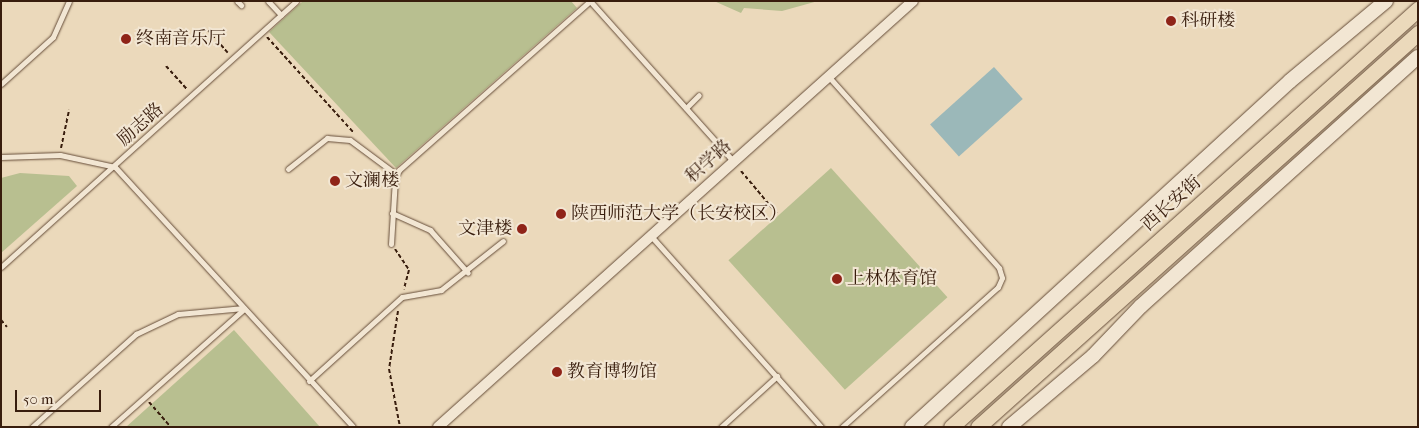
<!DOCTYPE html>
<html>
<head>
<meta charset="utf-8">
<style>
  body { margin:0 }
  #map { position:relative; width:1419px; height:428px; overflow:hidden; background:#ebd9bb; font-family:"IM FELL French Canon","Noto Serif SC",serif }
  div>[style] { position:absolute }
  .green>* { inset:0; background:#b8bf90; transform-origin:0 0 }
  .water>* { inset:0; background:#9bb8b9; transform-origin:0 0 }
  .path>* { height:2px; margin-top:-1px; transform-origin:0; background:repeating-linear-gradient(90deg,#381d0d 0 4px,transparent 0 6.5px) }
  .roads { filter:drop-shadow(0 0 1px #654c38) drop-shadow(0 0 1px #654c38) }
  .service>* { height:5px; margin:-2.5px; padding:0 2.5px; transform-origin:2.5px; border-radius:2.5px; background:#f2e6d3 }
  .minor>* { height:10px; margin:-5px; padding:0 5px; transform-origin:5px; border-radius:5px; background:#f2e6d3 }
  .secondary>* { height:14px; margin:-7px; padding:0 7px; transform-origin:7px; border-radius:7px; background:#f2e6d3 }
  .primary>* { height:15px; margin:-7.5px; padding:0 7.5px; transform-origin:7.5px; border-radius:7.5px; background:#ebd9bb }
  .dots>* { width:14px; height:14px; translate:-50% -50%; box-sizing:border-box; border:2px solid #f2e6d3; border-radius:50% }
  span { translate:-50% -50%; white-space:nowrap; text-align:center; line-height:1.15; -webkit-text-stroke:4px #f2e6d3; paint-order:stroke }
  .poi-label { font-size:18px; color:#381d0d }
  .left { translate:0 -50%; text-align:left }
  .right { translate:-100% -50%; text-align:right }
  .street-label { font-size:18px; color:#381d0d }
  .frame { position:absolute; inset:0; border:2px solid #381d0d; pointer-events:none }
  .scale { position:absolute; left:15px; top:390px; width:86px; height:22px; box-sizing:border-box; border:2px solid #381d0d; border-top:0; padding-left:6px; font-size:15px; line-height:18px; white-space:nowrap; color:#381d0d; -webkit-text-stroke:4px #f2e6d3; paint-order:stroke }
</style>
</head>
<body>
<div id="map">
  <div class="green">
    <div style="clip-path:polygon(303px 1px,571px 1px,577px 8px,396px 168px,269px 32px)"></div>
    <div style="clip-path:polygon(714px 1px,818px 1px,782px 11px,744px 8px,741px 13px)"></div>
    <div style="left:831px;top:168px;width:174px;height:138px;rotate:48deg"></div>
    <div style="clip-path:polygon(20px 173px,69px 176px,77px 186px,1px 253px,1px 178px)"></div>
    <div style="clip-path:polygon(234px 330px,320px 427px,126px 427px)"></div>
  </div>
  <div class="water">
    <div style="left:994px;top:67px;width:43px;height:86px;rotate:48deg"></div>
  </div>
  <div class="path">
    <div style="left:208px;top:30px;width:30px;rotate:49deg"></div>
    <div style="left:267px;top:37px;width:128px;rotate:47.8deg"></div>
    <div style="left:166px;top:66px;width:31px;rotate:48deg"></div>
    <div style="left:61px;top:148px;width:39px;rotate:-78deg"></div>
    <div style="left:741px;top:171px;width:57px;rotate:49.9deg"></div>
    <div style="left:395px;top:249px;width:25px;rotate:56deg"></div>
    <div style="left:409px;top:270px;width:20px;rotate:105deg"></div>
    <div style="left:398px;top:311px;width:59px;rotate:98.8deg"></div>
    <div style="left:389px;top:369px;width:59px;rotate:79.3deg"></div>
    <div style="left:1px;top:320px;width:9px;rotate:49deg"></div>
    <div style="left:149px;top:402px;width:33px;rotate:49deg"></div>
  </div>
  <div class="roads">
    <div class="service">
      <div style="left:237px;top:1px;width:6px;rotate:45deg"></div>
      <div style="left:268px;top:1px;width:19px;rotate:47deg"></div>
      <div style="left:590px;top:1px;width:215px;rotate:48.2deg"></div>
      <div style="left:829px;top:77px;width:256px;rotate:48.3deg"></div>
      <div style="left:999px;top:268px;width:10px;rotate:73deg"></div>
      <div style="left:1002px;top:278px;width:10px;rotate:114deg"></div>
      <div style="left:998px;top:287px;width:210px;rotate:138.1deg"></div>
      <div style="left:1px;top:84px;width:70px;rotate:-42.1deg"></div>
      <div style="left:53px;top:37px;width:39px;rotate:-66deg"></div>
      <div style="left:686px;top:108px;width:18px;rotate:-45deg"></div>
      <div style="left:1px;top:157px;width:59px;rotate:-1.9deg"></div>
      <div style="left:60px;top:155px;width:56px;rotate:12.3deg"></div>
      <div style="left:115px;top:167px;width:352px;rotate:47.5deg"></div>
      <div style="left:288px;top:169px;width:50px;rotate:-38.5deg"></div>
      <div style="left:327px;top:138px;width:23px;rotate:5deg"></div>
      <div style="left:350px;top:140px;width:57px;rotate:36.5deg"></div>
      <div style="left:392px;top:213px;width:42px;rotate:24.1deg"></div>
      <div style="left:430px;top:230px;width:57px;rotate:48.5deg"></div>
      <div style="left:651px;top:236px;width:256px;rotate:48.3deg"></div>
      <div style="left:391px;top:244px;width:66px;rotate:-86.5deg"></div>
      <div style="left:395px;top:178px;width:9px;rotate:-63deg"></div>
      <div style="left:399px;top:170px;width:255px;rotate:-41.5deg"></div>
      <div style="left:1px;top:267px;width:397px;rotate:-42deg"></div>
      <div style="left:309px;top:381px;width:125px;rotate:-42.1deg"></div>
      <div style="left:402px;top:297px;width:40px;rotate:-10deg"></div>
      <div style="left:441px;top:290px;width:79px;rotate:-38.3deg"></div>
      <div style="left:32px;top:427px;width:140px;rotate:-41.8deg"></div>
      <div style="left:136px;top:334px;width:47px;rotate:-25.5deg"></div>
      <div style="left:178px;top:314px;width:66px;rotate:-5.2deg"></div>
      <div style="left:111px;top:427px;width:178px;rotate:-41.6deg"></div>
      <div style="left:721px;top:427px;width:76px;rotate:-42.3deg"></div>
    </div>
    <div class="minor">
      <div style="left:438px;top:427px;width:638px;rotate:-41.89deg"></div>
    </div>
    <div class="secondary">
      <div style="left:912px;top:427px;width:512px;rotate:-42.47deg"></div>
      <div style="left:1290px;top:81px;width:125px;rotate:-39.8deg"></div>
      <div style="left:1009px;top:427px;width:110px;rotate:-40.2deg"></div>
      <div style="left:1093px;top:356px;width:69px;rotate:-46.2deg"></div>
      <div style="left:1141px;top:306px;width:372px;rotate:-42deg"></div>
    </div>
    <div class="primary">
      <div style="left:951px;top:427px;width:627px;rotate:-41.83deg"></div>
      <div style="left:978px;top:427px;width:591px;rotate:-41.84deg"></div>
    </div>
  </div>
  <div class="dots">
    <div style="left:1171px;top:21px;background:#8f2418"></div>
    <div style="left:126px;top:39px;background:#8f2418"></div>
    <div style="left:335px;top:181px;background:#8f2418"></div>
    <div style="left:561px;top:214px;background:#8f2418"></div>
    <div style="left:522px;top:229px;background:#8f2418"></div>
    <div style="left:837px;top:279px;background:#8f2418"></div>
    <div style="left:557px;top:372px;background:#8f2418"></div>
  </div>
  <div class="poi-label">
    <span class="left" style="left:1181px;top:21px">科研楼</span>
    <span class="left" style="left:136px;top:39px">终南音乐厅</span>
    <span class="left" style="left:345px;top:181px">文澜楼</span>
    <span class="left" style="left:571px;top:214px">陕西师范大学（长安校区）</span>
    <span class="right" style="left:512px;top:229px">文津楼</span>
    <span class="left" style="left:847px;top:279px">上林体育馆</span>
    <span class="left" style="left:567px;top:372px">教育博物馆</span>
  </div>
  <div class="street-label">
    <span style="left:141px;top:125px;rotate:-42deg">励志路</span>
    <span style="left:709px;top:162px;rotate:-42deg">积学路</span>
    <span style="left:1172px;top:204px;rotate:-42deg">西长安街</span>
  </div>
  <div class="frame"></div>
  <div class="scale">50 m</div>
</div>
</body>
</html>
